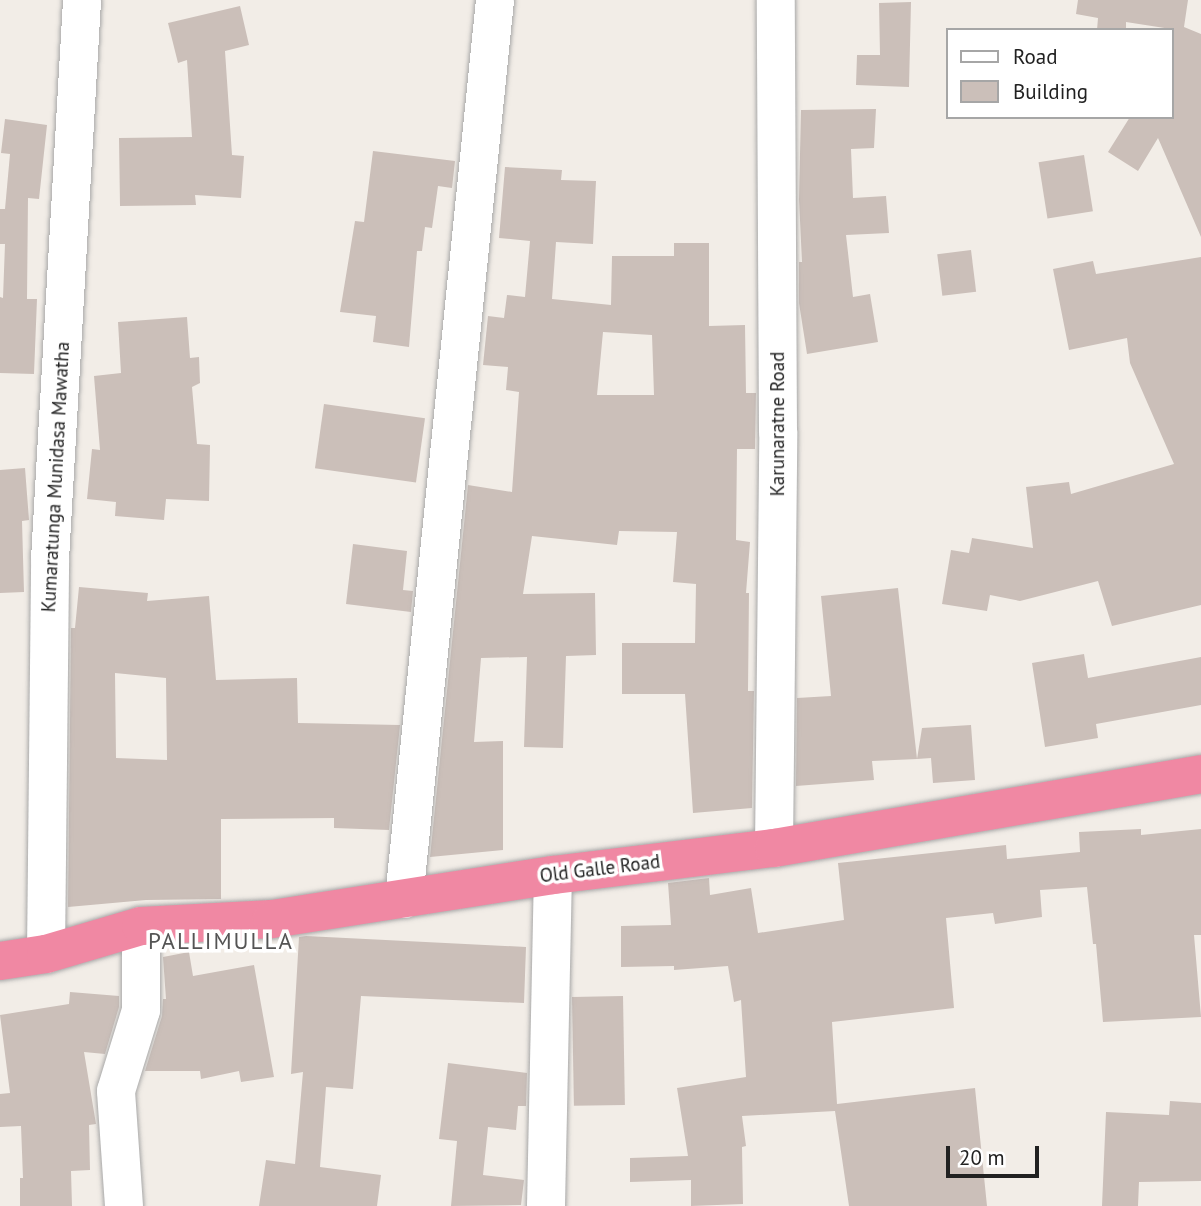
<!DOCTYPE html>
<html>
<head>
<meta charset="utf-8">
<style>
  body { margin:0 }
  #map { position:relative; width:1201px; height:1206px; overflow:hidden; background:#f2ede7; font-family:"PT Sans",sans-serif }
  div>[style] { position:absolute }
  .building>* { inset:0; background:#cbbfb9; transform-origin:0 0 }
  .roads { filter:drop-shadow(0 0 2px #a8a8a8) drop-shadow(0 0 2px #a8a8a8) }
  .minor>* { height:38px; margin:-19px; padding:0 19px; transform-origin:19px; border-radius:19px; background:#fff }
  .highway>* { height:38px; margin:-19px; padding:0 19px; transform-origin:19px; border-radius:19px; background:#f088a3 }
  span { translate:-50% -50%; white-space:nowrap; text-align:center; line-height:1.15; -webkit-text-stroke:7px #fff; paint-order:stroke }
  .street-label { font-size:19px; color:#212121 }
  .quarter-label { font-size:23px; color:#545454; letter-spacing:2px }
  .legend { position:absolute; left:946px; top:28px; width:228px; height:91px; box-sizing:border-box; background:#fff; border:2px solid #a6a6a6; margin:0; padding:9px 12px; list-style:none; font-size:21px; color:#212121 }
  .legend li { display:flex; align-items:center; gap:14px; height:35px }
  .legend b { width:35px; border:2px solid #a6a6a6 }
  .scale { position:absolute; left:946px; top:1146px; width:93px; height:32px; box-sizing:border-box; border:4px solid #212121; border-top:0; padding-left:9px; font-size:21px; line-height:24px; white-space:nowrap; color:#212121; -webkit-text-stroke:5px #fff; paint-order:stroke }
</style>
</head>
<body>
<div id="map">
  <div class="building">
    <div style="clip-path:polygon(1078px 0,1188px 0,1184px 27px,1201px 34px,1201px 237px,1158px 138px,1138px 171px,1108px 152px,1130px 117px,1171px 117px,1171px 29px,1126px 22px,1126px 30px,1097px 30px,1098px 18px,1076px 14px)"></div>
    <div style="clip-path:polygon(911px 2px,909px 87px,856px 85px,857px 55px,880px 55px,879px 3px)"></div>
    <div style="clip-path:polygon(240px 6px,249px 45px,225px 51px,232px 155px,244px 156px,241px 198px,195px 195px,196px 205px,120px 206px,119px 138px,192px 137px,187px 60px,178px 63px,168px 23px)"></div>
    <div style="clip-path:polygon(876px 109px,874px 148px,851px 149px,853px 198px,886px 196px,889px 233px,846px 235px,853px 297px,870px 294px,878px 342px,807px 354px,799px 303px,799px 262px,802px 262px,799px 199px,801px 110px)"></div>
    <div style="clip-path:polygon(5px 119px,47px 125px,39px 199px,28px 198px,27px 299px,37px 299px,34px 374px,0 373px,0 297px,3px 298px,5px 244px,0 244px,0 209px,5px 209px,10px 154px,1px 153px)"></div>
    <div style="clip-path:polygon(373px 151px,455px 161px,452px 188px,438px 186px,432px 228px,425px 227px,422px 251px,417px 251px,409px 347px,373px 342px,376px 316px,340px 312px,355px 221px,364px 222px)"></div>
    <div style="left:1084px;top:155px;width:57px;height:46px;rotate:81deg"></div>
    <div style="clip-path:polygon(evenodd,505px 167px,562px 170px,561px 180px,596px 181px,593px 244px,556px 242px,552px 299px,611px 305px,612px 256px,674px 256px,674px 243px,709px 243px,709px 326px,745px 325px,746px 393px,756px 393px,755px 449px,737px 449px,736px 540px,750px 542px,746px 593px,749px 593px,748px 691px,754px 691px,752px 808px,693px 813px,685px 694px,622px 694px,622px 643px,695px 643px,696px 584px,673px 582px,677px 532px,619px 531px,617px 545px,532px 536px,523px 594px,595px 593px,596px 655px,566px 656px,563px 748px,524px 747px,527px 657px,481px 658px,474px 742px,503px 741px,503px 850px,430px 857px,468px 485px,512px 492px,519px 392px,506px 390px,508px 367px,483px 365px,488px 316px,504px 318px,507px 295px,525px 297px,530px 241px,499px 238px,505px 167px,603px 332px,652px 335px,654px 395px,597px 395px,603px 332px)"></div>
    <div style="left:971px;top:250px;width:42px;height:34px;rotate:83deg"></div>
    <div style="clip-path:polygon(1201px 257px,1201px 605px,1112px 626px,1098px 581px,1020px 601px,990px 595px,987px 611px,942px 604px,951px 550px,969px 553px,972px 538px,1033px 548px,1026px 487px,1069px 482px,1071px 494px,1174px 464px,1130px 363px,1127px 338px,1069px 350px,1053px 269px,1093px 261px,1096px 274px)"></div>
    <div style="clip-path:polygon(187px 317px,190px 358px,199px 357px,200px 383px,192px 387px,197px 444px,210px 445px,209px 501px,166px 499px,164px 520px,115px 516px,116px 502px,87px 499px,92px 449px,100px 450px,94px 376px,121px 373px,118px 322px)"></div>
    <div style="left:324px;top:404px;width:102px;height:65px;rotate:8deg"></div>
    <div style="clip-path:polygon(25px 468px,29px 520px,22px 521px,24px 592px,0 593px,0 470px)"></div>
    <div style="clip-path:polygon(353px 544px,407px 551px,403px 590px,413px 591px,411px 612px,346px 604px)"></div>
    <div style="clip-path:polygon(evenodd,79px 587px,148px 593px,147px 601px,209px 596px,216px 680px,297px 678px,298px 723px,400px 725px,389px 830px,334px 828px,334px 818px,221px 819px,221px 899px,146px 900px,68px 907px,71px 628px,75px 628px,79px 587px,115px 673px,166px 678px,167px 760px,116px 758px,115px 673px)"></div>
    <div style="clip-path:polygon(898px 588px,917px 759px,872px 761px,874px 780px,796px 786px,797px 698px,831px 696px,821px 596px)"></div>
    <div style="clip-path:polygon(1084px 654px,1088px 678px,1201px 657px,1201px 705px,1096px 724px,1098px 738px,1045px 747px,1032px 663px)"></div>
    <div style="clip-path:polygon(971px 725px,975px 780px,933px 783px,931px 758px,917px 759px,922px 728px)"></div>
    <div style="clip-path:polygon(1141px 829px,1141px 835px,1201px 829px,1201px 935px,1194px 935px,1201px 1017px,1103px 1022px,1096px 944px,1093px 944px,1087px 887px,1040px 890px,1042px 917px,995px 924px,993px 913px,946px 918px,954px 1008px,832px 1022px,837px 1104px,975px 1088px,987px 1206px,849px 1206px,835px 1111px,742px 1116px,746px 1146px,742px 1147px,743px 1204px,691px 1206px,691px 1180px,630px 1182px,630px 1158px,688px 1156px,677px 1088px,746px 1077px,741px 1000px,734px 1002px,728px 966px,674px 970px,674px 966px,621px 967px,621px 926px,671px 925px,668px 883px,709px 878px,710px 895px,751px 888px,758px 933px,844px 920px,838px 863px,1006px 845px,1007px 859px,1080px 852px,1079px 832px)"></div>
    <div style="clip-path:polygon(306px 936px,526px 947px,524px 1003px,361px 996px,353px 1089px,326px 1087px,320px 1167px,381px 1175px,377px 1206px,259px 1206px,266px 1160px,295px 1164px,303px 1072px,291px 1074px,299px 937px)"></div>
    <div style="clip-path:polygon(189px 952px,193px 976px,254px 965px,274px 1077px,241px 1082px,239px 1071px,201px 1079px,200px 1071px,145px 1071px,162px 1016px,163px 999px,166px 999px,163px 957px)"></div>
    <div style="clip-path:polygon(70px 992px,119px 996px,119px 1007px,105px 1054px,84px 1052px,96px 1124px,89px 1125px,90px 1170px,71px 1171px,72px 1206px,20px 1206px,20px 1178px,23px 1178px,21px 1126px,0 1127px,0 1094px,10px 1093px,0 1015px,69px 1004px)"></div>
    <div style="left:623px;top:996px;width:109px;height:51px;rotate:89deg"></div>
    <div style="clip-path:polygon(448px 1063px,527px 1073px,526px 1106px,518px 1106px,516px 1130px,488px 1127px,483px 1175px,524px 1180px,521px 1205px,451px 1206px,457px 1141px,439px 1139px)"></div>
    <div style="clip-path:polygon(1170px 1101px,1201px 1103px,1201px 1181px,1139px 1182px,1138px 1206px,1102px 1206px,1106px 1112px,1169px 1115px)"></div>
  </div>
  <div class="roads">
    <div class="minor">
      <div style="left:774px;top:848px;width:416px;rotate:-89.4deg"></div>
      <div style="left:778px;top:432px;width:432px;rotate:-90.3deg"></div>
      <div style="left:404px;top:899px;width:904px;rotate:-84.22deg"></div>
      <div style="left:46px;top:954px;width:395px;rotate:-89.4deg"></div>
      <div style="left:50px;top:559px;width:560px;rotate:-86.72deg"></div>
      <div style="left:124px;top:1206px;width:115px;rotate:-94deg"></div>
      <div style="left:116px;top:1091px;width:85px;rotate:-72.8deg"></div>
      <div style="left:141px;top:1010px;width:84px;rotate:-90deg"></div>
      <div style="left:546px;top:1206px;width:331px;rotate:-88.8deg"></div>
    </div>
    <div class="highway">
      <div style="left:0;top:961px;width:47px;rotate:-8.7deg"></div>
      <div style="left:46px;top:954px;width:99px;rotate:-16.4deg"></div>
      <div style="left:141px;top:926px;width:131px;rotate:-3.1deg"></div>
      <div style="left:272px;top:919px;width:284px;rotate:-8.9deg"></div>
      <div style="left:553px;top:875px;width:223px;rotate:-7deg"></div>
      <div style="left:774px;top:848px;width:433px;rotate:-9.8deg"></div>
    </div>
  </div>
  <div class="street-label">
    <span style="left:778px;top:424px;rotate:-90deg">Karunaratne Road</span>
    <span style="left:56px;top:477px;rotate:-87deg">Kumaratunga Munidasa Mawatha</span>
    <span style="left:600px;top:869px;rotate:-7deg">Old Galle Road</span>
  </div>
  <div class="quarter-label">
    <span style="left:221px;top:941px">PALLIMULLA</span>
  </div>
  <ul class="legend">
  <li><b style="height:9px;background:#fff"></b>Road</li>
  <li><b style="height:19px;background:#cbbfb9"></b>Building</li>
  </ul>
  <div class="scale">20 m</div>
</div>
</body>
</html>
